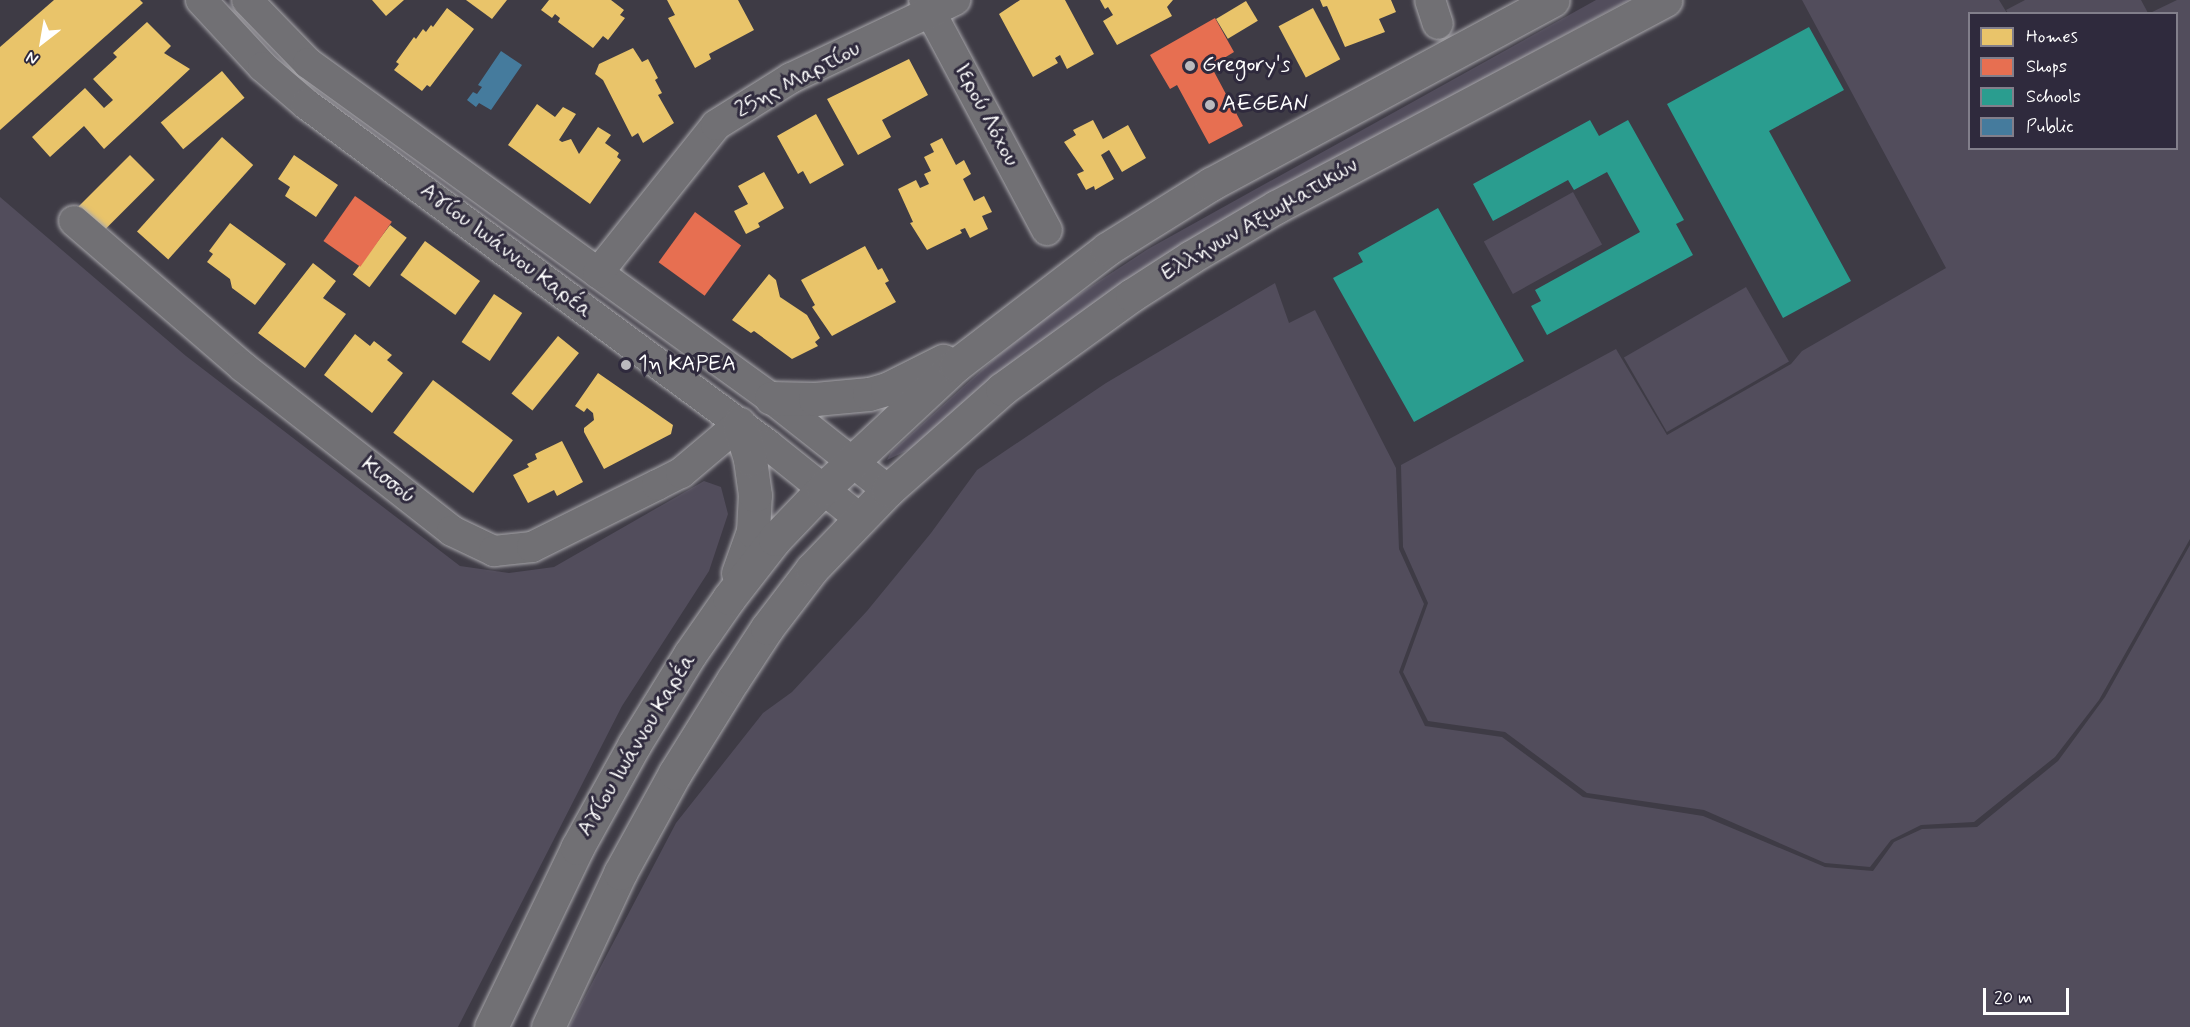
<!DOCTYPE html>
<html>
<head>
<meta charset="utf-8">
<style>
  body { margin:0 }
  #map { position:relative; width:2190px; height:1027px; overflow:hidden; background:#3e3b45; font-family:Mynerve,sans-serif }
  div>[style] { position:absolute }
  .green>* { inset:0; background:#524d5c; transform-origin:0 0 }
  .homes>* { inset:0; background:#e9c46a; transform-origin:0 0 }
  .shops>* { inset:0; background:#e76f51; transform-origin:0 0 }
  .schools>* { inset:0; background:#2a9d8f }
  .public>* { inset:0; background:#457b9d }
  .roads { filter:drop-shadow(0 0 2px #a8a7ab) drop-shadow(0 0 2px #a8a7ab) }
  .minor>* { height:30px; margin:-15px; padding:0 15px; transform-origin:15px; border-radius:15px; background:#717074 }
  .major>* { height:33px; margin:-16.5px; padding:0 16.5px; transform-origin:16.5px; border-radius:16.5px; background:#717074 }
  .dots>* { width:16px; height:16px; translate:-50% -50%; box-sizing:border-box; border:3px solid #2f2a3d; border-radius:50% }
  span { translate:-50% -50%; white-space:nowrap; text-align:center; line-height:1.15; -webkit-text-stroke:6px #2f2a3d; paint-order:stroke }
  .poi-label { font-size:22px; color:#fff }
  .left { translate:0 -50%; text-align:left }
  .street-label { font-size:22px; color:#fff }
  .legend { position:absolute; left:1968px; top:12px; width:210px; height:138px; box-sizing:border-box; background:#2f2a3d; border:2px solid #827f8b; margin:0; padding:8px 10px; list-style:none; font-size:18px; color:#fff }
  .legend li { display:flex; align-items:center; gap:12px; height:30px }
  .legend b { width:30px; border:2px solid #827f8b }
  .north { position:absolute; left:12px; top:12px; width:60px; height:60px; -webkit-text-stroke:4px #2f2a3d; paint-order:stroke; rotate:211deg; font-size:16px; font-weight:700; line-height:24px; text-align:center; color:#fff }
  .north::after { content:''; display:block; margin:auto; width:21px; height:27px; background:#fff; clip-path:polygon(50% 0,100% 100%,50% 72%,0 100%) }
  .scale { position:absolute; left:1983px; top:988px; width:86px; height:27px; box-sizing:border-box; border:3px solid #fff; border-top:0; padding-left:8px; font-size:18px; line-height:21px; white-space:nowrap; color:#fff; -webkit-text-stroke:4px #2f2a3d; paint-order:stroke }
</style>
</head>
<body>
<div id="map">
  <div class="green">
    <div style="clip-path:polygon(1596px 0,1629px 0,1319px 168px,915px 447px,887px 460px,891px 452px,994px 359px,1055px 310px,1148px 249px)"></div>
    <div style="clip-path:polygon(1802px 0,1999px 0,2007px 13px,1970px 14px,1970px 148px,2176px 148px,2176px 14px,2150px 13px,2177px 0,2190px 0,2190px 539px,2099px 700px,2055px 757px,1974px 822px,1921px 825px,1891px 840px,1870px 867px,1825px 863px,1704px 810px,1587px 793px,1505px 732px,1428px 721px,1403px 672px,1428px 603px,1403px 547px,1401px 465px,1616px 349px,1667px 435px,1791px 364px,1802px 351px,1946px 268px)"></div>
    <div style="clip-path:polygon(2025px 0,2141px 0,2148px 13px,2008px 13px,2006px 10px)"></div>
    <div style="left:1573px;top:192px;width:60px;height:102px;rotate:61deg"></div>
    <div style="clip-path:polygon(0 197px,186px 356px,460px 566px,509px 573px,554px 567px,704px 481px,721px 487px,728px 514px,709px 571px,622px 706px,458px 1027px,0 1027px)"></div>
    <div style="clip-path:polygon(1275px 283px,1289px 323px,1315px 310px,1396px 468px,1399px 549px,1424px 604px,1399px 672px,1425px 726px,1502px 737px,1583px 797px,1703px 816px,1825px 867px,1873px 871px,1894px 842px,1922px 829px,1977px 827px,2058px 761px,2105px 697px,2190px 545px,2190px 1027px,569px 1027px,676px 823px,763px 713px,792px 692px,867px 611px,931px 533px,977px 470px,1106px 383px)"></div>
    <div style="left:1746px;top:287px;width:86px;height:141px;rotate:60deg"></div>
  </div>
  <div class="homes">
    <div style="clip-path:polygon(54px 0,140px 0,143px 3px,0 130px,0 47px)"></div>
    <div style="clip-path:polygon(372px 0,404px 0,386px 16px)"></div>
    <div style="clip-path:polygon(466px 0,507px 0,492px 19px)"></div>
    <div style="clip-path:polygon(549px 0,611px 0,624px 10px,620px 15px,625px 18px,608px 40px,603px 36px,593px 48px,558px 22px,560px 18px,555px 14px,552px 18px,541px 10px)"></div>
    <div style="clip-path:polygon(667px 0,738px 0,754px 30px,709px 54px,711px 59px,695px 68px,668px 18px,675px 15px)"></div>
    <div style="clip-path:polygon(1020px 0,1065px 0,1094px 54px,1067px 69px,1060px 55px,1055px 58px,1058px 63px,1033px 77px,999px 14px)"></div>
    <div style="clip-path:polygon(1100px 0,1173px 0,1167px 7px,1172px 16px,1117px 45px,1103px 21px,1113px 15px,1108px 7px,1105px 9px)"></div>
    <div style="clip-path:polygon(1320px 0,1391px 0,1396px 12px,1379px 19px,1385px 32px,1345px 47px,1327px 6px,1323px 7px)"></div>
    <div style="left:1246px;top:1px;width:23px;height:35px;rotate:59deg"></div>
    <div style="clip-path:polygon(447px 8px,474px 29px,430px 87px,427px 85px,422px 91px,394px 70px,399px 64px,396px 62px,414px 37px,416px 39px,423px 29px,426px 32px,431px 25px,433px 27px)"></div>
    <div style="left:1313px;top:8px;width:58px;height:39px;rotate:62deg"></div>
    <div style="clip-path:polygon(147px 22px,171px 46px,164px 53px,190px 69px,104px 149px,84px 126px,50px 157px,32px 137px,85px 88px,104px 108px,113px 100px,93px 79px,117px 57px,113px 53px)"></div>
    <div style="clip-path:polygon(633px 48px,642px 62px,648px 59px,658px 78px,655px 80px,662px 93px,658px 95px,674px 123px,643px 143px,638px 133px,632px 137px,603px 80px,595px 74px,599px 64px)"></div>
    <div style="clip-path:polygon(909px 59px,928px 95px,882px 120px,891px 137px,858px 155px,827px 99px)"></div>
    <div style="left:222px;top:71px;width:35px;height:80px;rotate:50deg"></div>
    <div style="clip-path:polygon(537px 104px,555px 117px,563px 107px,576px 114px,559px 140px,562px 142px,571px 139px,579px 154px,598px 127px,611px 135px,605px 143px,619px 153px,617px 157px,621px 160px,590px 204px,508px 145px)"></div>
    <div style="clip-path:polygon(816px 114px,844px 165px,810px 184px,803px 171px,798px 174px,777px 136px)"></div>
    <div style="clip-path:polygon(1093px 120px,1103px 139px,1128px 125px,1146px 158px,1122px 172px,1109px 150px,1101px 155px,1114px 179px,1095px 190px,1094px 186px,1086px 190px,1077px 174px,1084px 171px,1064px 142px,1076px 135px,1073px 130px)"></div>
    <div style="left:222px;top:137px;width:42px;height:127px;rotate:42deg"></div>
    <div style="clip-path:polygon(942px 138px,956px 165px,964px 160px,971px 174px,963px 179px,974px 201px,984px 196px,992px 212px,982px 216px,988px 229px,970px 238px,965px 228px,960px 230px,962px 233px,927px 250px,910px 223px,913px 222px,898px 189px,916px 180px,920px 188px,929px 184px,924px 174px,931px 171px,924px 157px,934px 152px,930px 144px)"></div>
    <div style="left:130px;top:155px;width:35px;height:82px;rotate:45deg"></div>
    <div style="clip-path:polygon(294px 155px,338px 185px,316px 217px,285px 196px,290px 187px,278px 179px)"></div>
    <div style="clip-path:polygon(764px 172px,784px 208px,758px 223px,760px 227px,746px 234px,734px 211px,748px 204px,738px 186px)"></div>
    <div style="clip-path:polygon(230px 223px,286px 264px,255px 305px,232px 288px,230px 279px,207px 262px,213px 254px,209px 251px)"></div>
    <div style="left:390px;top:225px;width:21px;height:62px;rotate:37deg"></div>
    <div style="left:425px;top:241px;width:68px;height:42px;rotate:36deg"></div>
    <div style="clip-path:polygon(865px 246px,878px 270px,882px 268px,889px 281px,885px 283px,896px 302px,832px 336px,812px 307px,815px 305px,801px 280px)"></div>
    <div style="clip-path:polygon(313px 263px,336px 281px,323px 298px,346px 314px,305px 368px,258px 333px)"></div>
    <div style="clip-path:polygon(769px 274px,776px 280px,780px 297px,807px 315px,820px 338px,815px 342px,818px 346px,792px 359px,754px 331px,751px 333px,732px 320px)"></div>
    <div style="left:494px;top:294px;width:34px;height:58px;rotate:34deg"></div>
    <div style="clip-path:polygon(355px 334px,370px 346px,374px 341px,392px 355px,387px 360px,403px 373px,372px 413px,324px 375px)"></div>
    <div style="left:558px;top:336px;width:27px;height:74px;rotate:39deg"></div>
    <div style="clip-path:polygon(598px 373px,673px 425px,671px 434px,604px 469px,584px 432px,584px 428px,594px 420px,593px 413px,587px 408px,584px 412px,575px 406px)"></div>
    <div style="left:433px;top:380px;width:100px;height:66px;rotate:37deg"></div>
    <div style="clip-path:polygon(562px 441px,583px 482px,557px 496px,554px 490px,528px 503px,513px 475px,529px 467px,527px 464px,537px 459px,535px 454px)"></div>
  </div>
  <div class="shops">
    <div style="clip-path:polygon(1215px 18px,1234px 52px,1211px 66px,1243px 126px,1209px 144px,1177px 85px,1170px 89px,1150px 55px)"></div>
    <div style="left:355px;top:196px;width:45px;height:55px;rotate:35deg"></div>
    <div style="left:695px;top:212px;width:57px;height:62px;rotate:36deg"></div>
  </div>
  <div class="schools">
    <div style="clip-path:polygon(1809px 27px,1844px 90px,1769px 131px,1851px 281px,1783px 318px,1667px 104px)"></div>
    <div style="clip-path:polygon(1590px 120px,1599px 136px,1628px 120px,1684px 220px,1676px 224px,1693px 255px,1547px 335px,1531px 306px,1541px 301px,1535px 290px,1640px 232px,1607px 172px,1574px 190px,1568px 180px,1493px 221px,1473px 184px)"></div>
    <div style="clip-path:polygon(1438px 208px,1524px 361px,1414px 422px,1333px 278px,1363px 262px,1358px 253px)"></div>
  </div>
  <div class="public">
    <div style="clip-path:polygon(501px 51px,522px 65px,491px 110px,479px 103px,476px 107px,467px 100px,473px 92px,477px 94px,482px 87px,478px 85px)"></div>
  </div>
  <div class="roads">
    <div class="minor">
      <div style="left:201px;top:0;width:91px;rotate:47.2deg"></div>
      <div style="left:263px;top:67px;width:57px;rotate:40.7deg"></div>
      <div style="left:306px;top:104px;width:574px;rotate:36.43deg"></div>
      <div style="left:768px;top:445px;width:117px;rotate:38.7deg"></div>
      <div style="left:247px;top:0;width:88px;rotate:45.9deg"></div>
      <div style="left:308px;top:63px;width:571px;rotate:35.89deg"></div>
      <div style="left:771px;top:398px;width:149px;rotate:38.2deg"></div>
      <div style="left:924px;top:0;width:261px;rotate:61.9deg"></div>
      <div style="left:1430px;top:0;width:25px;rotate:72deg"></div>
      <div style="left:74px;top:221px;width:223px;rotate:40.8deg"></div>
      <div style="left:243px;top:367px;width:266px;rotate:38.1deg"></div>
      <div style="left:452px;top:531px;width:47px;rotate:25.5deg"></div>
      <div style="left:494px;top:551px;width:38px;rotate:-6deg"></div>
      <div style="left:532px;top:547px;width:140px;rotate:-26.4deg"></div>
      <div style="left:657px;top:485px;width:27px;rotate:-27deg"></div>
      <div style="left:681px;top:473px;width:76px;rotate:-40.2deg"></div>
      <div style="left:598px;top:273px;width:189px;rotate:-51.4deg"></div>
      <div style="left:716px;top:125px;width:89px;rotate:-32.1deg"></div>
      <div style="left:791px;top:78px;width:182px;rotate:-25.4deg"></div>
    </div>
    <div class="major">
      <div style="left:771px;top:398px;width:44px;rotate:1.3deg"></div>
      <div style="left:815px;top:399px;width:54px;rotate:-5.3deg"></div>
      <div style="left:869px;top:394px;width:19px;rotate:-16deg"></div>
      <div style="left:887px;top:389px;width:63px;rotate:-26.6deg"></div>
      <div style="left:738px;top:573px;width:45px;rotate:-70.3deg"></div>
      <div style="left:753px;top:531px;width:36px;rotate:-87deg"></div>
      <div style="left:755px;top:495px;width:36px;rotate:-98deg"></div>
      <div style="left:750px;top:459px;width:37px;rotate:-107deg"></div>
      <div style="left:491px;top:1027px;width:199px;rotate:-64.3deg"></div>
      <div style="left:577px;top:848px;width:118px;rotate:-61deg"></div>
      <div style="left:634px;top:745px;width:107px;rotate:-58.4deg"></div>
      <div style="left:690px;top:654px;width:68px;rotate:-55.1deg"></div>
      <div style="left:729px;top:598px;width:75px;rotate:-52.1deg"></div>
      <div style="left:775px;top:539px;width:69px;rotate:-46.2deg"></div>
      <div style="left:823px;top:489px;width:182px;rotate:-43deg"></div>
      <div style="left:956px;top:365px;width:190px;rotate:-37.5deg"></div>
      <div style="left:1107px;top:249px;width:123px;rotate:-32deg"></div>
      <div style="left:1211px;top:184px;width:388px;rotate:-28.3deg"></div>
      <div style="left:548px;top:1027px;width:170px;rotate:-64.9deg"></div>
      <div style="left:620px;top:873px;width:114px;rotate:-61.2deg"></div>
      <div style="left:675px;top:773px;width:110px;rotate:-58.1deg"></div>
      <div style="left:733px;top:680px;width:62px;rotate:-56.8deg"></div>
      <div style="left:767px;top:628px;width:74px;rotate:-52.7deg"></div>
      <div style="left:812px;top:569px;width:110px;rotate:-46.1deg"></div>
      <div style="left:888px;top:490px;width:152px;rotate:-41.5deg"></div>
      <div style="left:1002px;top:389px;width:160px;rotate:-35.9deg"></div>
      <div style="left:1132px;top:295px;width:70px;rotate:-32.8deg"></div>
      <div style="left:1191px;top:257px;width:99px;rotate:-30.5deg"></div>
      <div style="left:1276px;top:207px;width:441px;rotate:-28deg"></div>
    </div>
  </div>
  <div class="dots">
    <div style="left:1190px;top:66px;background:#bbbabe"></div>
    <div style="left:1210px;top:105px;background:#bbbabe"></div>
    <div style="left:626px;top:365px;background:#bbbabe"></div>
  </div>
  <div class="poi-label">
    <span class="left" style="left:1202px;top:66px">Gregory's</span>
    <span class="left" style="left:1222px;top:105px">AEGEAN</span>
    <span class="left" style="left:638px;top:365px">1η ΚΑΡΕΑ</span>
  </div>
  <div class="street-label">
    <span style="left:798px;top:80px;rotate:-28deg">25ης Μαρτίου</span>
    <span style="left:986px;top:115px;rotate:62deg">Ιερού Λόχου</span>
    <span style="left:1260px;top:220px;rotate:-30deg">Ελλήνων Αξιωματικών</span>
    <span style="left:506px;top:251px;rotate:37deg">Αγίου Ιωάννου Καρέα</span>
    <span style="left:388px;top:481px;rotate:38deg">Κισσού</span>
    <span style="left:637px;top:745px;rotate:-59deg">Αγίου Ιωάννου Καρέα</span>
  </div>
  <ul class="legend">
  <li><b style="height:16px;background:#e9c46a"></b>Homes</li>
  <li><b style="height:16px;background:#e76f51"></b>Shops</li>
  <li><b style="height:16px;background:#2a9d8f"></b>Schools</li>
  <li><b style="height:16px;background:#457b9d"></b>Public</li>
  </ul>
  <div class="north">N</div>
  <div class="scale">20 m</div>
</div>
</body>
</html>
